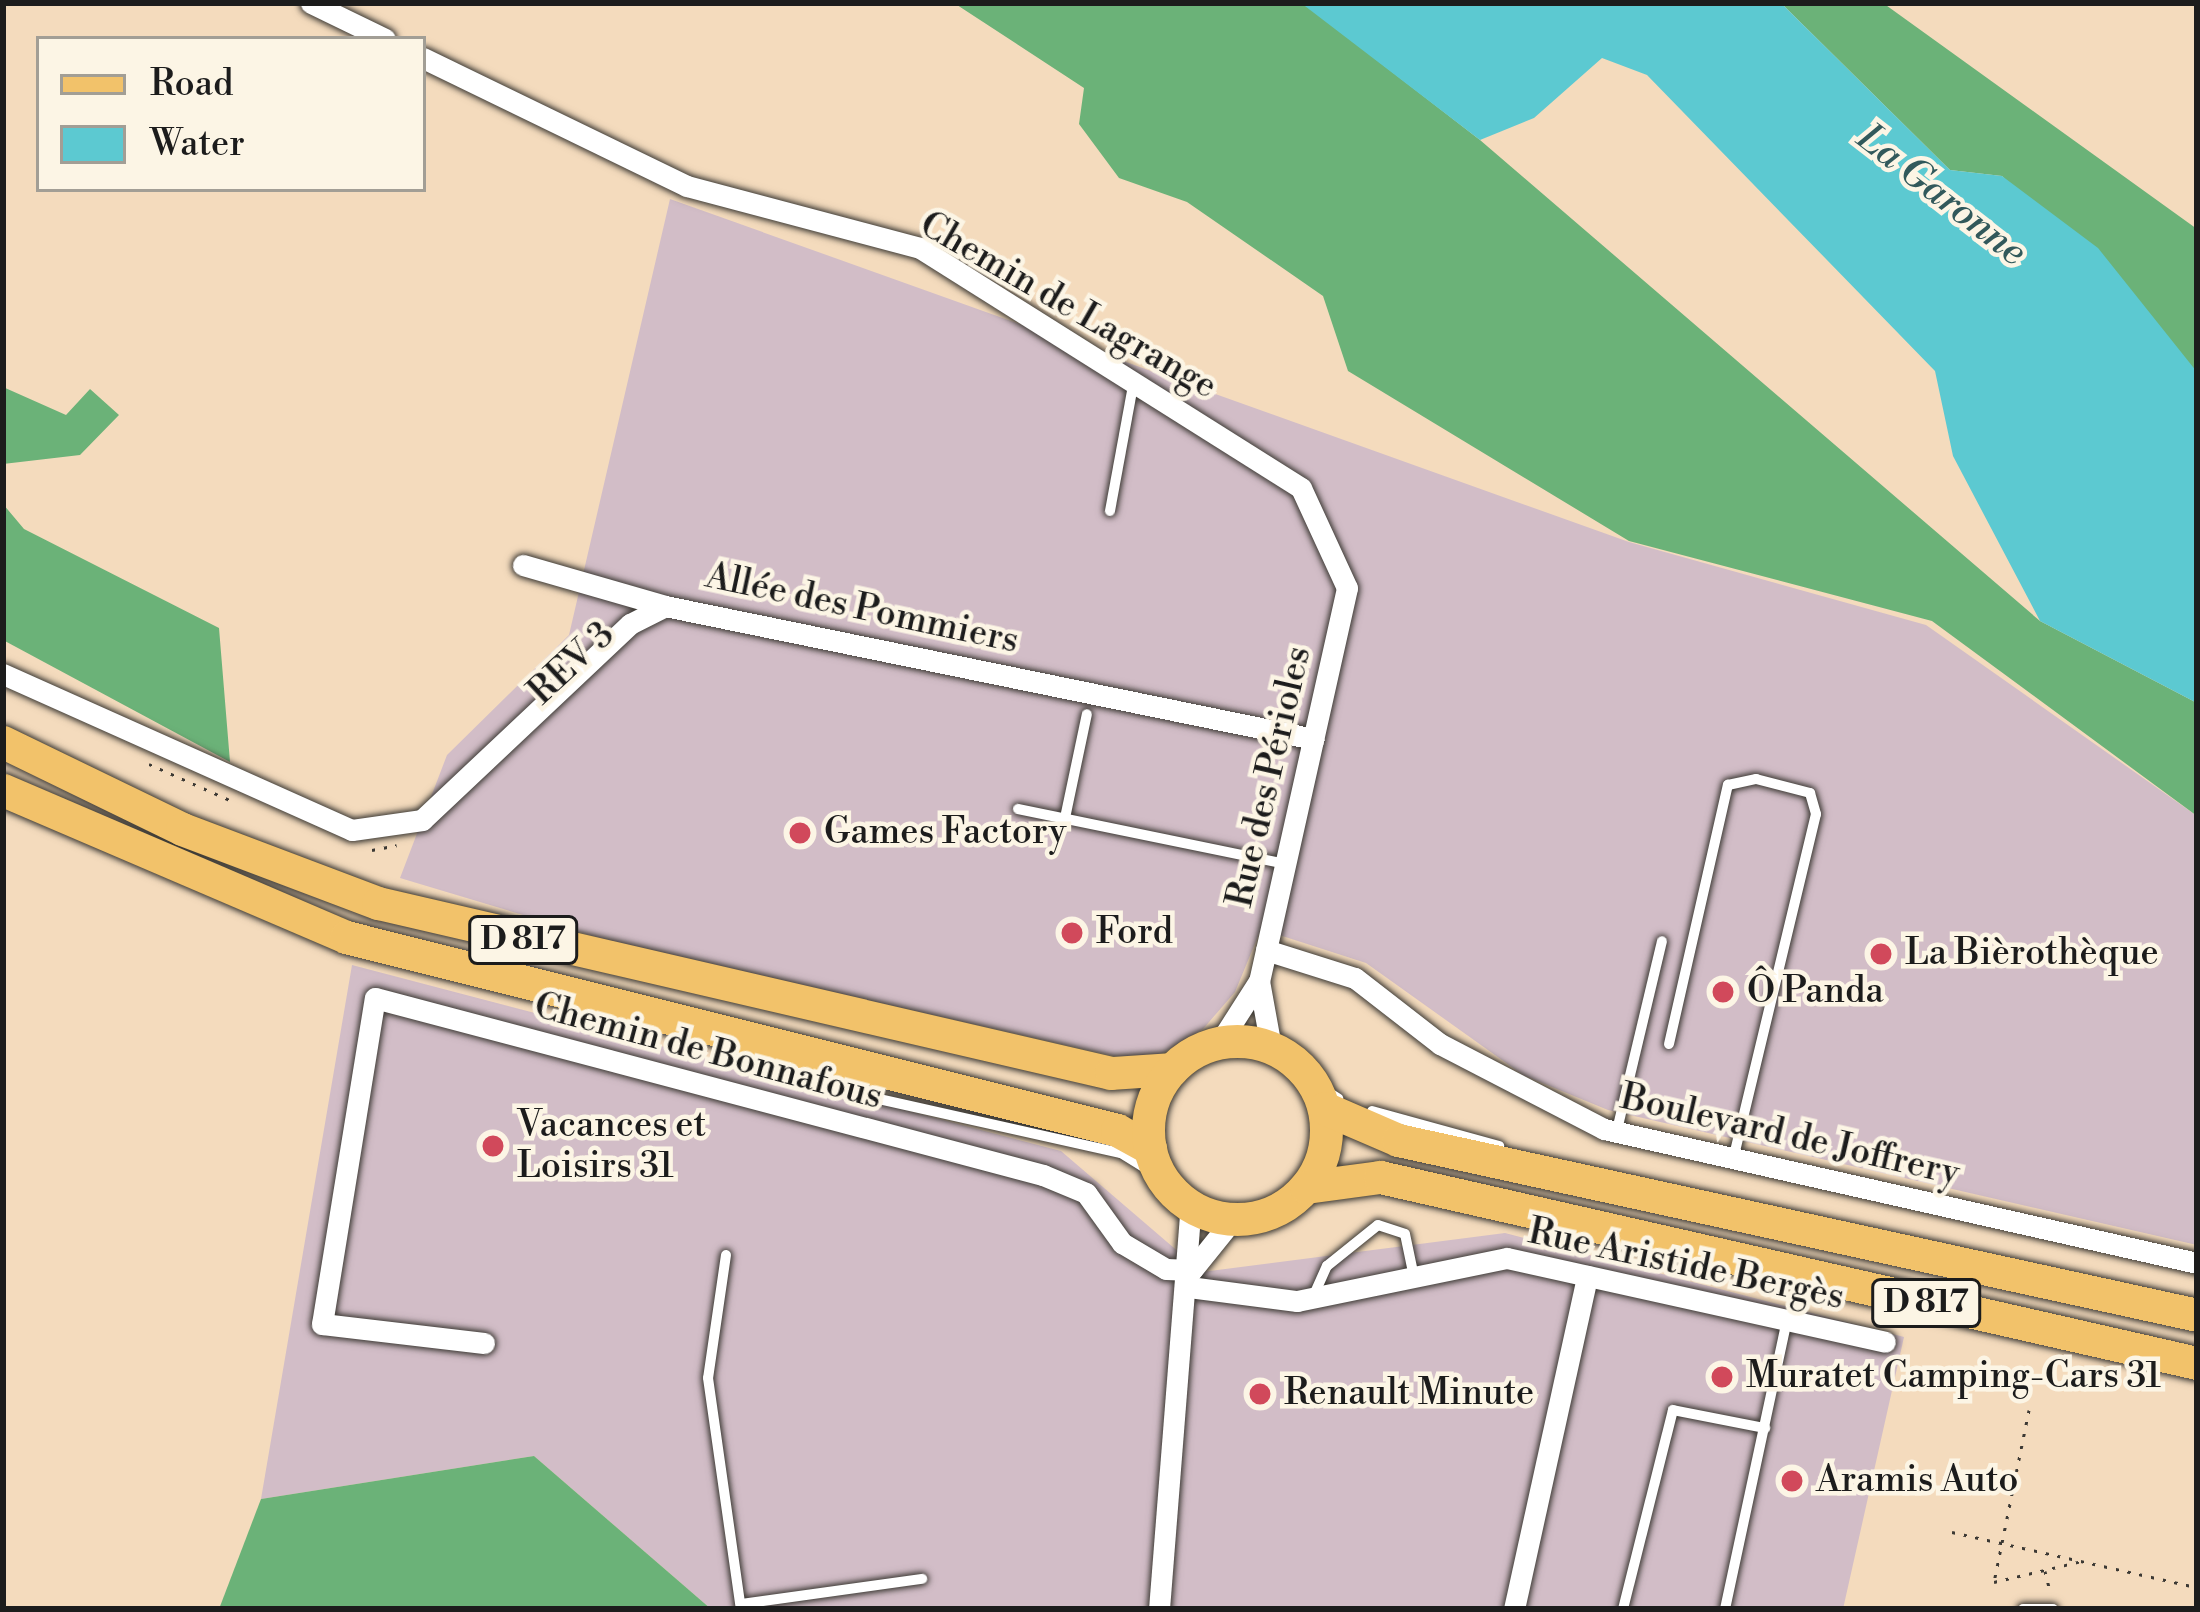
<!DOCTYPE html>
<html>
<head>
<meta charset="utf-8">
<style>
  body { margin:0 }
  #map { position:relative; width:2200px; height:1612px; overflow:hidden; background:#f4dbbd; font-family:"Libre Bodoni",serif }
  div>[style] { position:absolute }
  .industrial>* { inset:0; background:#d2bdc7 }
  .forest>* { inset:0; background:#6bb278 }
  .water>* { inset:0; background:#5cc9d1 }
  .path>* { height:3px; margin-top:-1.5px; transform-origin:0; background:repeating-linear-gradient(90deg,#3c3934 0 3px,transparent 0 12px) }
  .roads { filter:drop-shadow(0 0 3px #3c3934) drop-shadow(0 0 3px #3c3934) }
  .lane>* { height:10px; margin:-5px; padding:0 5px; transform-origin:5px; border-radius:5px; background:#fff }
  .street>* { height:21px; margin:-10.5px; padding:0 10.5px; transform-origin:10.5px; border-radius:10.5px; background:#fff }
  .primary>* { height:33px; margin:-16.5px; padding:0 16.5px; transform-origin:16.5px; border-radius:16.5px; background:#f2c26a }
  .primary>.ring { margin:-16.5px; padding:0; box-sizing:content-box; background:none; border:33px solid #f2c26a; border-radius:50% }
  .dots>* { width:33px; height:33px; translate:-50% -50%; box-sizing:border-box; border:6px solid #fcf5e5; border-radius:50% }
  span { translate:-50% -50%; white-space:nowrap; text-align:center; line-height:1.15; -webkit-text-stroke:9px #fcf5e5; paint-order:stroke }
  .shield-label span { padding:3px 9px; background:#fcf5e5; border:3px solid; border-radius:9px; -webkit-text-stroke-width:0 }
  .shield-label { font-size:33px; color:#1c1c1c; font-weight:700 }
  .street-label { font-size:36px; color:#1c1c1c }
  .poi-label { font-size:36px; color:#1c1c1c }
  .left { translate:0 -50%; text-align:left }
  .water-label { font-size:39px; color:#32595b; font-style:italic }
  .frame { position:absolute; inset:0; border:6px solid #1c1c1c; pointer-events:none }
  .legend { position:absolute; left:36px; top:36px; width:390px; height:156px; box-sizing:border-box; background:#fcf5e5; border:3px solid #a29e95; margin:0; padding:15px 21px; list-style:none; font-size:36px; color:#1c1c1c }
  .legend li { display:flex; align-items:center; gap:24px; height:60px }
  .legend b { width:60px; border:3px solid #a29e95 }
</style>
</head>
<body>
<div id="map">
  <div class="industrial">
    <div style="clip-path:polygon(670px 199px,1629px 542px,1926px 625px,2197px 816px,2197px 1245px,1608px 1110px,1523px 1075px,1366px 963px,1261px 929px,1235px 992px,1203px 1029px,1146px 1063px,623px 945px,400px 878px,447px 755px,569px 635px)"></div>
    <div style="clip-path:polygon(352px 965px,1061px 1151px,1202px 1272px,1505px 1233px,1904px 1337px,1843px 1609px,711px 1609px,534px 1456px,261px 1499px)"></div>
  </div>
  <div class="forest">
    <div style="clip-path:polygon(954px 3px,1303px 3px,1480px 140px,2040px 621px,2197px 703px,2197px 816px,1932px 621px,1629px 541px,1348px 371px,1323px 296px,1187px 202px,1119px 178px,1079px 124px,1084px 88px)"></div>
    <div style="clip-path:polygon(1781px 3px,1883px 3px,2197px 229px,2197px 372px,2002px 176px,1950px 170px)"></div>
    <div style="clip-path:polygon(3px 387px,66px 415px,90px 389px,119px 415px,80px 455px,3px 464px)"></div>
    <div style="clip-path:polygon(3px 504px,24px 529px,219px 628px,230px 762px,3px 640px)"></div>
    <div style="clip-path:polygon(534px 1456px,711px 1609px,219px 1609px,261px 1499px)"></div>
  </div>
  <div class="water">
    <div style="clip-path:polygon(1301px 3px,1781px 3px,1950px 170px,2002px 176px,2098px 248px,2197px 372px,2197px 703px,2040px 621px,1953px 456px,1935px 371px,1647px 75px,1602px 58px,1534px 118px,1480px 140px)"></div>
  </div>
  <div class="path">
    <div style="left:149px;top:764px;width:93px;rotate:24.1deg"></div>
    <div style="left:372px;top:850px;width:25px;rotate:-11deg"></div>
    <div style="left:2029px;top:1410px;width:176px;rotate:101.5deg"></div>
    <div style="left:1994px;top:1582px;width:90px;rotate:-13.4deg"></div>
    <div style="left:1952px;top:1532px;width:251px;rotate:12.7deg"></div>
    <div style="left:2045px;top:1571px;width:21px;rotate:76deg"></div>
  </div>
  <div class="roads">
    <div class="lane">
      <div style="left:1110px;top:511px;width:133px;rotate:-79.6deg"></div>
      <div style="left:1018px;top:809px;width:269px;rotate:11.6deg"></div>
      <div style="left:1065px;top:818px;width:106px;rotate:-78.1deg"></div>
      <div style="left:1669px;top:1044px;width:266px;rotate:-77.2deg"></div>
      <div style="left:1728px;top:785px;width:29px;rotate:-12deg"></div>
      <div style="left:1756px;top:779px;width:56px;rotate:14.5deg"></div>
      <div style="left:1810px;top:793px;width:22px;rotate:74deg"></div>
      <div style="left:1816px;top:814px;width:355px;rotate:103.5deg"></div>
      <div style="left:740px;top:1050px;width:138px;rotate:19.9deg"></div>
      <div style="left:870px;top:1097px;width:257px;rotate:12.6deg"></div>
      <div style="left:1121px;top:1153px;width:49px;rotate:31.8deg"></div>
      <div style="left:1312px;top:1082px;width:31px;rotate:32deg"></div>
      <div style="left:1372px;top:1111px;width:132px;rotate:15.4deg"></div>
      <div style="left:1617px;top:1130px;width:194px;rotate:-76.6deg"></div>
      <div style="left:726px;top:1255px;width:124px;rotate:98.3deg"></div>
      <div style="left:708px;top:1378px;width:233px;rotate:81.9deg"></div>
      <div style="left:1313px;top:1297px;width:34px;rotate:-66deg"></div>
      <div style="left:1327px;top:1266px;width:65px;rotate:-38.8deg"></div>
      <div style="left:1378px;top:1225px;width:28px;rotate:18deg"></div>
      <div style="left:1405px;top:1234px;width:44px;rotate:78.2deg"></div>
      <div style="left:741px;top:1604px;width:183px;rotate:-7.9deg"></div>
      <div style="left:1623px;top:1609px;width:205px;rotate:-75.9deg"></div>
      <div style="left:1673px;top:1410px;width:94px;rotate:11.1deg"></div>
      <div style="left:1725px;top:1609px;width:296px;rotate:-77.9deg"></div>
      <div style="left:2023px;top:1609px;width:30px"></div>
    </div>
    <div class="street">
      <div style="left:311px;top:3px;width:82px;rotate:25.9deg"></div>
      <div style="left:423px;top:58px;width:293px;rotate:25.9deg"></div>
      <div style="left:687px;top:186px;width:241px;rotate:14.9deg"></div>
      <div style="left:920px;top:248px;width:450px;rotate:32.2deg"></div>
      <div style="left:1301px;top:488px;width:110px;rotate:65.3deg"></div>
      <div style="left:1347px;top:588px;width:403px;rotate:102.6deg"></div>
      <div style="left:1259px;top:981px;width:72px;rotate:122.6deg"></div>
      <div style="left:523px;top:565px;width:148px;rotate:16.1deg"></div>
      <div style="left:3px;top:674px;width:382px;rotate:24.1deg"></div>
      <div style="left:352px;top:830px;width:71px;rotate:-8.1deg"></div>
      <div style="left:422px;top:820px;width:286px;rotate:-43.3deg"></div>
      <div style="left:630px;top:624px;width:39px;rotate:-27deg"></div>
      <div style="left:665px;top:606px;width:662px;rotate:11.58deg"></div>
      <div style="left:1266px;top:950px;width:93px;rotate:17.5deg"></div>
      <div style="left:1355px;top:978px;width:108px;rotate:37.8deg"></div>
      <div style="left:1440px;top:1044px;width:185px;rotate:27.4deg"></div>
      <div style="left:1604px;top:1129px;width:608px;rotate:12.73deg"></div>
      <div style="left:1259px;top:981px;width:67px;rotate:79.7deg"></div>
      <div style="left:1192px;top:1270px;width:65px;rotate:-51.2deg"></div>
      <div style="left:1189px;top:1287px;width:109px;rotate:7.4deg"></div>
      <div style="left:1297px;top:1301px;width:214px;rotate:-11.6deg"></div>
      <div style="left:1507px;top:1258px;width:387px;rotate:12.5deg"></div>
      <div style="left:484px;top:1343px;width:163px;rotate:-173.3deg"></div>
      <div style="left:322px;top:1324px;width:330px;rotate:-80.8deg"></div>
      <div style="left:375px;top:998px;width:691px;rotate:14.84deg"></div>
      <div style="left:1043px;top:1175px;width:47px;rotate:22.7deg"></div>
      <div style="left:1086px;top:1193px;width:62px;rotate:54.2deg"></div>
      <div style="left:1122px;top:1243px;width:51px;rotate:30.6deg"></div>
      <div style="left:1166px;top:1269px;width:26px;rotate:2deg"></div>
      <div style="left:1159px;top:1609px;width:404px;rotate:-85.5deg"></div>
      <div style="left:1514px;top:1609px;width:341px;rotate:-77.6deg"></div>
    </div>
    <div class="primary">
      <div style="left:3px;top:742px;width:199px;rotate:25.9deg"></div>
      <div style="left:182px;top:829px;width:210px;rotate:20.7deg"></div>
      <div style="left:378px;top:903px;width:752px;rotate:13.06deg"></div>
      <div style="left:1111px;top:1073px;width:61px;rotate:-3.8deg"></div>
      <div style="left:3px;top:790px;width:373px;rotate:23.2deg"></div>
      <div style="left:346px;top:937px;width:795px;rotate:14.05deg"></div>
      <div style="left:1117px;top:1130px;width:38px;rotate:29deg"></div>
      <div class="ring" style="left:1148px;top:1041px;width:145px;height:145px"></div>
      <div style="left:1324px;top:1108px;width:81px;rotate:23.4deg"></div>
      <div style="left:1398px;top:1140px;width:818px;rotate:12.35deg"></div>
      <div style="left:1306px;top:1187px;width:75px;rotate:-7.7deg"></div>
      <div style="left:1380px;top:1177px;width:838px;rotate:12.83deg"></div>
    </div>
  </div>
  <div class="dots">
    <div style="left:800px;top:833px;background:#d1495b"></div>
    <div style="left:1072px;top:933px;background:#d1495b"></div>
    <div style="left:1881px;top:954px;background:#d1495b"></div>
    <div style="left:1723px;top:992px;background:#d1495b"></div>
    <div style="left:493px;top:1146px;background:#d1495b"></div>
    <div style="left:1722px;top:1377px;background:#d1495b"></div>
    <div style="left:1260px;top:1394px;background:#d1495b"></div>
    <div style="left:1792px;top:1481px;background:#d1495b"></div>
  </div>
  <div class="shield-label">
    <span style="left:523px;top:940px">D 817</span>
    <span style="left:1926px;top:1303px">D 817</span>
  </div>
  <div class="street-label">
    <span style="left:1068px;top:306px;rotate:30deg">Chemin de Lagrange</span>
    <span style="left:862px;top:609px;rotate:12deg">Allée des Pommiers</span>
    <span style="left:572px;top:664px;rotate:-43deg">REV 3</span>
    <span style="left:1270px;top:777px;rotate:-77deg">Rue des Périoles</span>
    <span style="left:708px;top:1052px;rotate:15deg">Chemin de Bonnafous</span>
    <span style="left:1790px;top:1136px;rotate:13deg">Boulevard de Joffrery</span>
    <span style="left:1686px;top:1265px;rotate:12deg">Rue Aristide Bergès</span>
  </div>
  <div class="poi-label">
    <span class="left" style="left:824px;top:833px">Games Factory</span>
    <span class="left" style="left:1096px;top:933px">Ford</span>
    <span class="left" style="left:1905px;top:954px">La Bièrothèque</span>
    <span class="left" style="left:1747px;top:992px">Ô Panda</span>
    <span class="left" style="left:517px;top:1146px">Vacances et<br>Loisirs 31</span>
    <span class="left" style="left:1746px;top:1377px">Muratet Camping-Cars 31</span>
    <span class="left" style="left:1284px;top:1394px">Renault Minute</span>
    <span class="left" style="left:1816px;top:1481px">Aramis Auto</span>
  </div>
  <div class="water-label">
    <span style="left:1941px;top:196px;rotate:38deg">La Garonne</span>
  </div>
  <div class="frame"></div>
  <ul class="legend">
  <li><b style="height:15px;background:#f2c26a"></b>Road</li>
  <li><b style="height:33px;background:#5cc9d1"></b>Water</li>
  </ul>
</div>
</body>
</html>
